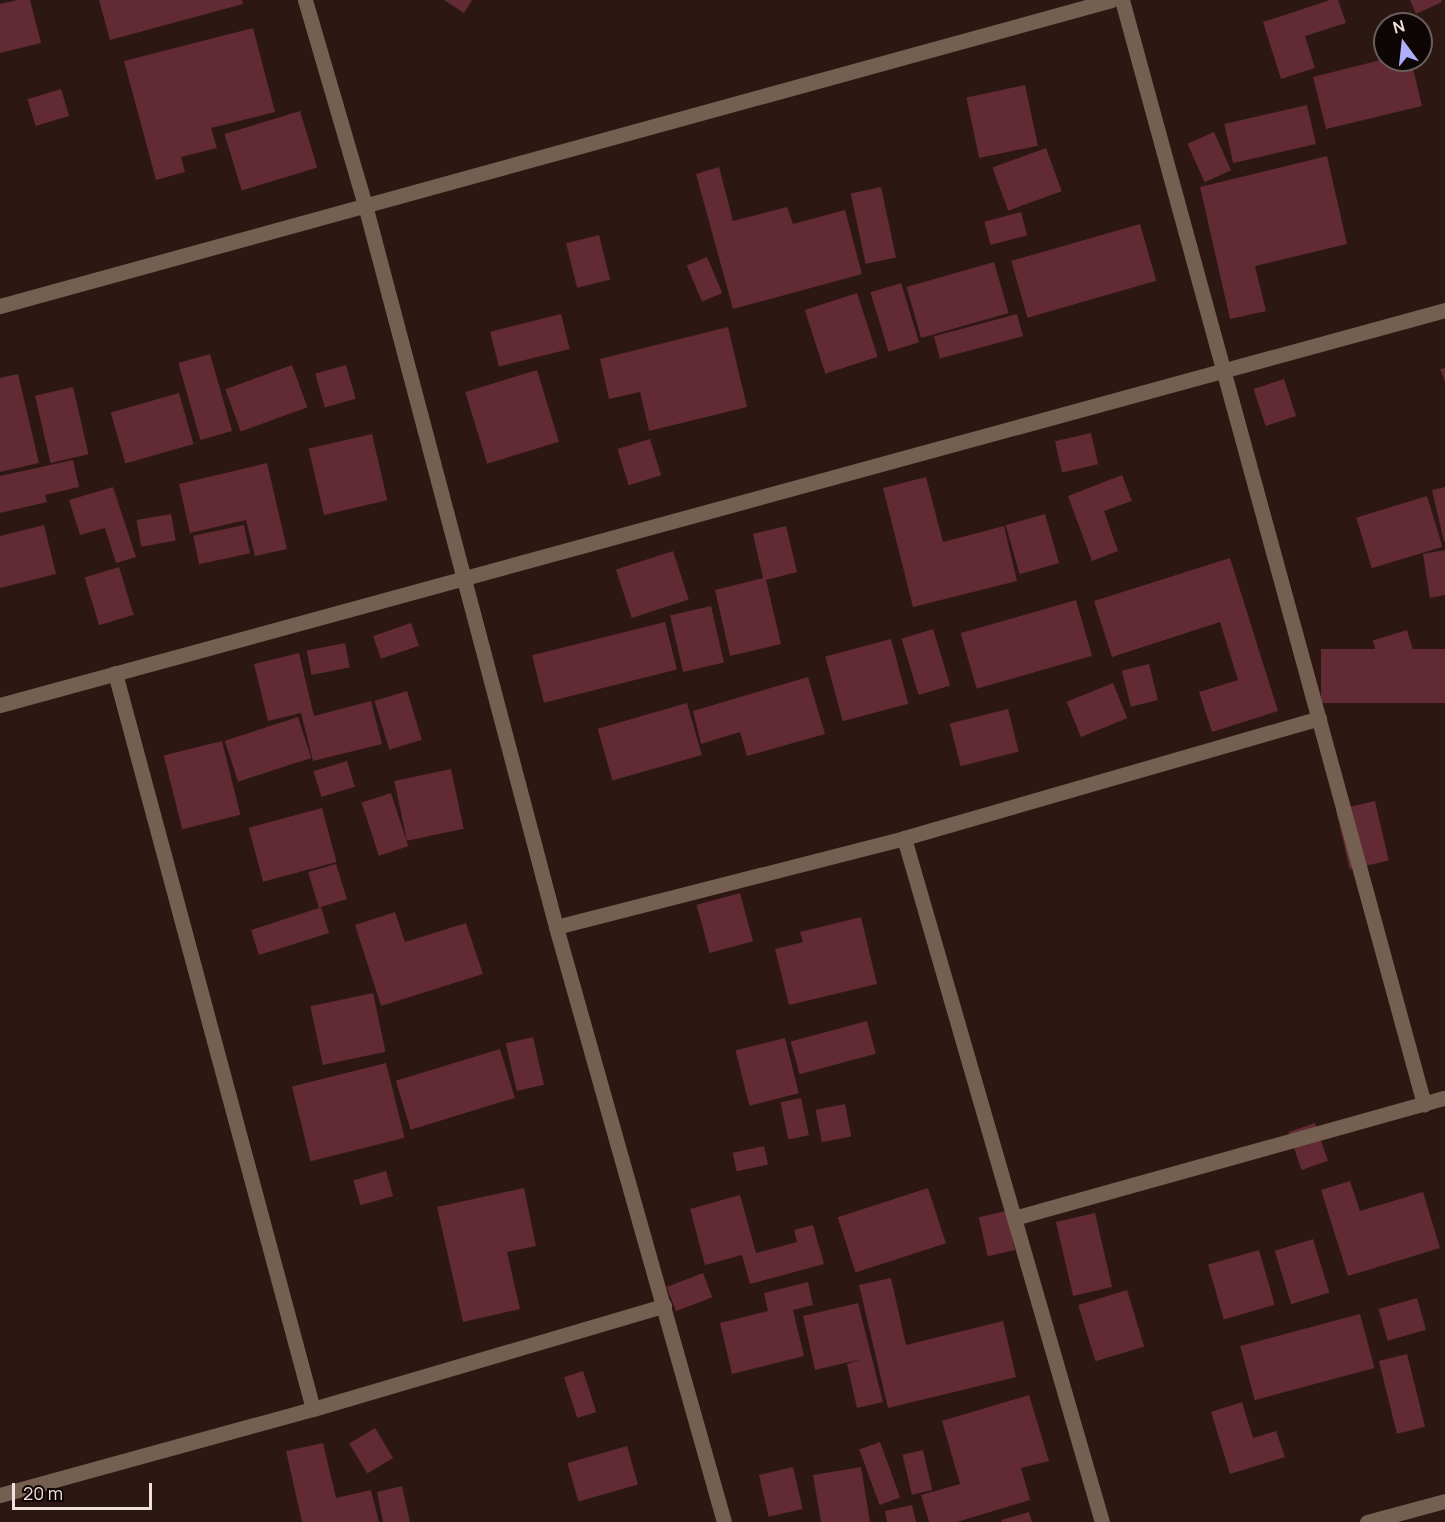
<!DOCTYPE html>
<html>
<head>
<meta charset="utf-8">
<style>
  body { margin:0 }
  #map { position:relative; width:1445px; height:1522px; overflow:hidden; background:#2d1713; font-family:Manrope,sans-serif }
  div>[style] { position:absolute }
  .building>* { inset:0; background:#612a34; transform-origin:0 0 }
  .minor>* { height:15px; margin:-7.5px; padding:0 7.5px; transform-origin:7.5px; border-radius:7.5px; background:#755f51 }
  span { translate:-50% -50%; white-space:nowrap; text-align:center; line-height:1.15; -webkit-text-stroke:6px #0e0604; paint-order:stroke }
  .north { position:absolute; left:1373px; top:12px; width:60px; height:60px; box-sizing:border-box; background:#0e0604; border:2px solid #695e5b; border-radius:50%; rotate:345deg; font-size:16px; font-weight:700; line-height:24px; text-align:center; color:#f1e1de }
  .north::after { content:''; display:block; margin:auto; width:21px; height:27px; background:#afaefa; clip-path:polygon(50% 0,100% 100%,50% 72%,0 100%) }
  .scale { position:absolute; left:12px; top:1483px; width:140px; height:27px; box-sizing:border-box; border:3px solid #f1e1de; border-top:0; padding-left:8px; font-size:18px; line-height:21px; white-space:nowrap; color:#f1e1de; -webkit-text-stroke:4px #0e0604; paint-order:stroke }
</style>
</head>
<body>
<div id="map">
  <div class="building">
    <div style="clip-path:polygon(18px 0,30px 0,41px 43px,0 53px,0 4px)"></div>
    <div style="clip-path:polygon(99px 0,242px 0,243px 4px,110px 40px)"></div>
    <div style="clip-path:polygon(444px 0,472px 0,464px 13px)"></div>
    <div style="clip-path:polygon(1330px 0,1338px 0,1346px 23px,1305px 36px,1315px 68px,1281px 79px,1263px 22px)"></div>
    <div style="clip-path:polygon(1410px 0,1441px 0,1442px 2px,1416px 14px)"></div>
    <div style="clip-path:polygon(253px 28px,275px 112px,211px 128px,217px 148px,181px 157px,185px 172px,156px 180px,124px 61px)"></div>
    <div style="clip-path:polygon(1385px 59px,1411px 60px,1422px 106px,1326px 129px,1313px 77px)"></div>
    <div style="left:1025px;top:85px;width:62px;height:60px;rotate:78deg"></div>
    <div style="left:61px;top:89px;width:28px;height:35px;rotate:73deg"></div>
    <div style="left:1307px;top:105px;width:40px;height:85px;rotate:77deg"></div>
    <div style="left:300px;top:111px;width:59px;height:79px;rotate:73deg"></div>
    <div style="left:1214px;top:132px;width:42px;height:29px;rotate:66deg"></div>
    <div style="left:1046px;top:148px;width:46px;height:57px;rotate:70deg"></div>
    <div style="clip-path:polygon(1327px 156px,1347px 244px,1255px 266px,1266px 311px,1230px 319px,1200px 187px)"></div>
    <div style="clip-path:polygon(719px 167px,733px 221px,787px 207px,793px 224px,845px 210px,862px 274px,733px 309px,696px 174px)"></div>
    <div style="left:881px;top:187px;width:72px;height:31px;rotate:78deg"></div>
    <div style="left:1021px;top:212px;width:24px;height:38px;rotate:75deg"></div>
    <div style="left:1140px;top:224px;width:59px;height:134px;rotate:74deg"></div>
    <div style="left:599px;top:235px;width:46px;height:34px;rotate:76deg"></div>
    <div style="left:707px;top:257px;width:39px;height:22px;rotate:67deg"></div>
    <div style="left:994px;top:262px;width:53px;height:91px;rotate:74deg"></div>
    <div style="left:901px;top:283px;width:62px;height:32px;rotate:73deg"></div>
    <div style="left:857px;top:293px;width:67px;height:55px;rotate:72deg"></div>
    <div style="left:561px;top:314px;width:36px;height:73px;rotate:76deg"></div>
    <div style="left:1017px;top:314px;width:23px;height:86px;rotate:75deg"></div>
    <div style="clip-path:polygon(728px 327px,747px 407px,649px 431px,640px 392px,609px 399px,600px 359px)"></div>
    <div style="left:210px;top:354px;width:80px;height:33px;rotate:74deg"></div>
    <div style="left:292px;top:365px;width:45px;height:71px;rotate:70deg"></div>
    <div style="left:346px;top:365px;width:35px;height:32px;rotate:74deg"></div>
    <div style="clip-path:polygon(1445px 368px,1445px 382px,1440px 369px)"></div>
    <div style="left:537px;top:370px;width:75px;height:75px;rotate:73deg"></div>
    <div style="clip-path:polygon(18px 374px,39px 463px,0 472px,0 378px)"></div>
    <div style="left:1284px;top:379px;width:39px;height:32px;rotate:72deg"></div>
    <div style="left:73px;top:387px;width:69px;height:39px;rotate:77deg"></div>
    <div style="left:179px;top:393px;width:53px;height:71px;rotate:74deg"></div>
    <div style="left:1091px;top:433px;width:32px;height:37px;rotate:77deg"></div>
    <div style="left:372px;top:434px;width:68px;height:65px;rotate:77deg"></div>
    <div style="left:650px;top:439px;width:38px;height:34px;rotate:73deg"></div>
    <div style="clip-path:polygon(73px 460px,79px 487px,45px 495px,47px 502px,0 513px,0 476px)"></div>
    <div style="clip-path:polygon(267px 463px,287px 549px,255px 556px,246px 520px,190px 533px,179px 484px)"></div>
    <div style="clip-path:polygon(1122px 475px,1132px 501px,1104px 511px,1118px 551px,1092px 561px,1068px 496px)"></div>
    <div style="clip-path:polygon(926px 477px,943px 542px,1004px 526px,1017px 581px,913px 607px,883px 488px)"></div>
    <div style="clip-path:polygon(113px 487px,136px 557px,116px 563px,105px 528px,80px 535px,69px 500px)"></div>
    <div style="clip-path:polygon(1445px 487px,1445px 541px,1444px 542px,1432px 490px)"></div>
    <div style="left:1427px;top:496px;width:53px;height:74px;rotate:73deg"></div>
    <div style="left:171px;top:514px;width:27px;height:35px;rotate:80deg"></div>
    <div style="left:1045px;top:514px;width:51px;height:41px;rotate:74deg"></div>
    <div style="clip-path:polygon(44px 525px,56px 574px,0 588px,0 536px)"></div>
    <div style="left:244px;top:525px;width:29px;height:52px;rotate:78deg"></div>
    <div style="clip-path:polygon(786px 526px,797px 572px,766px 580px,781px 644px,730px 656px,715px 590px,763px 578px,753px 534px)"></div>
    <div style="clip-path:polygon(1445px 550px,1445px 595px,1430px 598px,1423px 554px)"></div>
    <div style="left:673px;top:551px;width:51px;height:60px;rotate:72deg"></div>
    <div style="clip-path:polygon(1230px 558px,1278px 711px,1212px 732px,1199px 692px,1238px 680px,1220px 622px,1112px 657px,1094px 601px)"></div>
    <div style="left:119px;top:567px;width:50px;height:36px;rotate:73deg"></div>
    <div style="left:1076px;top:600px;width:58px;height:120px;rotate:74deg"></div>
    <div style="left:711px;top:606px;width:58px;height:42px;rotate:77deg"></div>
    <div style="left:665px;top:622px;width:49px;height:137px;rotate:76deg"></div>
    <div style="left:411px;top:623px;width:24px;height:40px;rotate:71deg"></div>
    <div style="left:933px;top:629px;width:59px;height:33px;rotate:73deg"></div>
    <div style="left:1407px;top:630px;width:21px;height:36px;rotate:73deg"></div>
    <div style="left:891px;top:639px;width:67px;height:68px;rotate:75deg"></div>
    <div style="left:345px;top:643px;width:25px;height:39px;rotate:79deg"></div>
    <div style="left:1445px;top:649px;width:54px;height:124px;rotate:90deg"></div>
    <div style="clip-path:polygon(299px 653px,314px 716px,371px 701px,382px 744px,313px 761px,301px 713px,268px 721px,254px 664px)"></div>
    <div style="left:1149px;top:664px;width:37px;height:28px;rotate:76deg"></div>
    <div style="clip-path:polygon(808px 677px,825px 734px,747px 756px,740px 732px,701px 744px,693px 711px)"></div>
    <div style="left:1113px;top:683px;width:38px;height:50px;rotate:68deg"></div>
    <div style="left:407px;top:691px;width:51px;height:34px;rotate:73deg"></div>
    <div style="left:687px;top:703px;width:54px;height:93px;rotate:74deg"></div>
    <div style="left:1008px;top:709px;width:44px;height:60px;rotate:76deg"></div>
    <div style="left:298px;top:717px;width:43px;height:77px;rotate:72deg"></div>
    <div style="left:222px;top:741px;width:76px;height:60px;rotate:76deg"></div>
    <div style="left:347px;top:761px;width:27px;height:35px;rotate:73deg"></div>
    <div style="left:451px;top:769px;width:61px;height:58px;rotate:78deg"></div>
    <div style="left:391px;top:793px;width:56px;height:31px;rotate:72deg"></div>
    <div style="left:1375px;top:801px;width:61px;height:40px;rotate:77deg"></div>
    <div style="left:322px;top:808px;width:56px;height:76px;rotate:75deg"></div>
    <div style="clip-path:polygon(336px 864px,347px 899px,321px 907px,329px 933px,259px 955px,251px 930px,319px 908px,308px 872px)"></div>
    <div style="left:740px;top:893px;width:50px;height:45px;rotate:75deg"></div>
    <div style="clip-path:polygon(395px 912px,405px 942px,466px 923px,483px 974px,381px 1006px,355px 925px)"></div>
    <div style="clip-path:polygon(861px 917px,877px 984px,789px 1005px,775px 949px,803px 942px,800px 932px)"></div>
    <div style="left:373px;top:993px;width:60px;height:64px;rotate:78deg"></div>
    <div style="left:867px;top:1021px;width:34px;height:79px;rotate:75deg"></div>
    <div style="left:533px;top:1037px;width:49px;height:28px;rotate:77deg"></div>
    <div style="left:785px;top:1038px;width:57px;height:51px;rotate:76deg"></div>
    <div style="left:500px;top:1049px;width:51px;height:109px;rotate:73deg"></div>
    <div style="left:386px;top:1063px;width:77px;height:97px;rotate:76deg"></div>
    <div style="left:801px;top:1098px;width:38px;height:21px;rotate:78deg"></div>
    <div style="left:845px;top:1104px;width:33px;height:30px;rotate:79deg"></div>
    <div style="left:1315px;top:1123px;width:40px;height:28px;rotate:71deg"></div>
    <div style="left:764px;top:1146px;width:19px;height:32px;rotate:78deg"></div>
    <div style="left:386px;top:1171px;width:26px;height:34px;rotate:74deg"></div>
    <div style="clip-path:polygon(1350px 1181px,1360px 1211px,1423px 1192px,1440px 1248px,1348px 1276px,1321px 1190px)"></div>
    <div style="clip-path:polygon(524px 1188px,536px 1246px,507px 1252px,520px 1309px,463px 1322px,437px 1207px)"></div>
    <div style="left:928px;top:1188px;width:58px;height:95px;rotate:72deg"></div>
    <div style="clip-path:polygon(740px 1195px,756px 1253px,797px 1242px,794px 1230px,813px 1225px,824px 1264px,750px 1284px,742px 1255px,705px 1265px,690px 1209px)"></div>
    <div style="left:1006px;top:1211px;width:40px;height:28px;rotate:77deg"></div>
    <div style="left:1095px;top:1213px;width:76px;height:40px;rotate:77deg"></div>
    <div style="left:1313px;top:1239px;width:56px;height:40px;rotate:73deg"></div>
    <div style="left:1259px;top:1250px;width:57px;height:53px;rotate:74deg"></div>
    <div style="left:703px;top:1273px;width:26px;height:39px;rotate:69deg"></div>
    <div style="clip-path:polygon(891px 1278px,906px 1345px,1003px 1321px,1016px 1377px,888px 1408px,859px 1285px)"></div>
    <div style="clip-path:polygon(808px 1282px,813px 1305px,793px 1310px,804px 1356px,732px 1374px,720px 1323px,768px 1311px,764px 1293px)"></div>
    <div style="left:1127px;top:1290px;width:59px;height:51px;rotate:73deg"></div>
    <div style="left:1417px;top:1298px;width:33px;height:40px;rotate:74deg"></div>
    <div style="clip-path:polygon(858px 1303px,883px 1402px,857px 1408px,847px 1364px,862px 1359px,815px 1370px,803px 1316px)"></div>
    <div style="left:1360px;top:1314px;width:56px;height:124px;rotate:75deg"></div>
    <div style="left:1407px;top:1354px;width:75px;height:29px;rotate:76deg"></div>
    <div style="left:583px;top:1371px;width:43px;height:20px;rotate:72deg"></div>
    <div style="clip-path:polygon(1029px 1395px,1049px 1461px,1021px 1468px,1030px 1500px,957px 1522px,929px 1522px,921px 1495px,960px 1484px,942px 1421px)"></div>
    <div style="clip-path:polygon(1242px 1402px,1253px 1438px,1276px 1431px,1285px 1457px,1230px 1474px,1211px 1412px)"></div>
    <div style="left:375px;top:1428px;width:35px;height:30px;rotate:59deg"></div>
    <div style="left:880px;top:1442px;width:59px;height:22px;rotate:70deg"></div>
    <div style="clip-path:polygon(323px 1443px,336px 1498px,371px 1490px,379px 1522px,302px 1522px,286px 1451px)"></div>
    <div style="left:627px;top:1446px;width:40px;height:62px;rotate:74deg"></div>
    <div style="left:923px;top:1450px;width:41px;height:21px;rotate:77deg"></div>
    <div style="left:793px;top:1467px;width:43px;height:35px;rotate:77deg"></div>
    <div style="clip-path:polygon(861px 1467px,870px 1522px,821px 1522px,813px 1475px)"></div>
    <div style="clip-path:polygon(402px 1486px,410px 1522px,383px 1522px,377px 1492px)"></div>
    <div style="clip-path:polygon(912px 1505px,916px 1522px,887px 1522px,885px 1511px)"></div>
    <div style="clip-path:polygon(1029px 1512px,1032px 1522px,1002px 1522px,1001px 1520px)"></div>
  </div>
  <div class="minor">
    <div style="left:305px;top:0;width:214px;rotate:73.7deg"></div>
    <div style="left:365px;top:205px;width:747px;rotate:75.18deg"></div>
    <div style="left:556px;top:927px;width:618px;rotate:74.23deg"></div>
    <div style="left:1122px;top:0;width:1145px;rotate:74.7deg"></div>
    <div style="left:0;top:306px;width:1153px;rotate:-15.39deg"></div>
    <div style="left:115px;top:673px;width:762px;rotate:74.94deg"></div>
    <div style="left:0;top:705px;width:1498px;rotate:-15.29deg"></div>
    <div style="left:904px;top:838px;width:712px;rotate:73.86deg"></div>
    <div style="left:556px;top:927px;width:359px;rotate:-14.3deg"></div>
    <div style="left:904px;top:838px;width:432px;rotate:-16.1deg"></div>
    <div style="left:1014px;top:1218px;width:447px;rotate:-15.6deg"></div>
    <div style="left:0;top:1495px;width:325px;rotate:-15.4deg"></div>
    <div style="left:313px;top:1409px;width:366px;rotate:-16.4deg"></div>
    <div style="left:1367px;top:1522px;width:81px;rotate:-15.1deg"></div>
  </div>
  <div class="north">N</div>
  <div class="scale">20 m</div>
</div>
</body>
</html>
